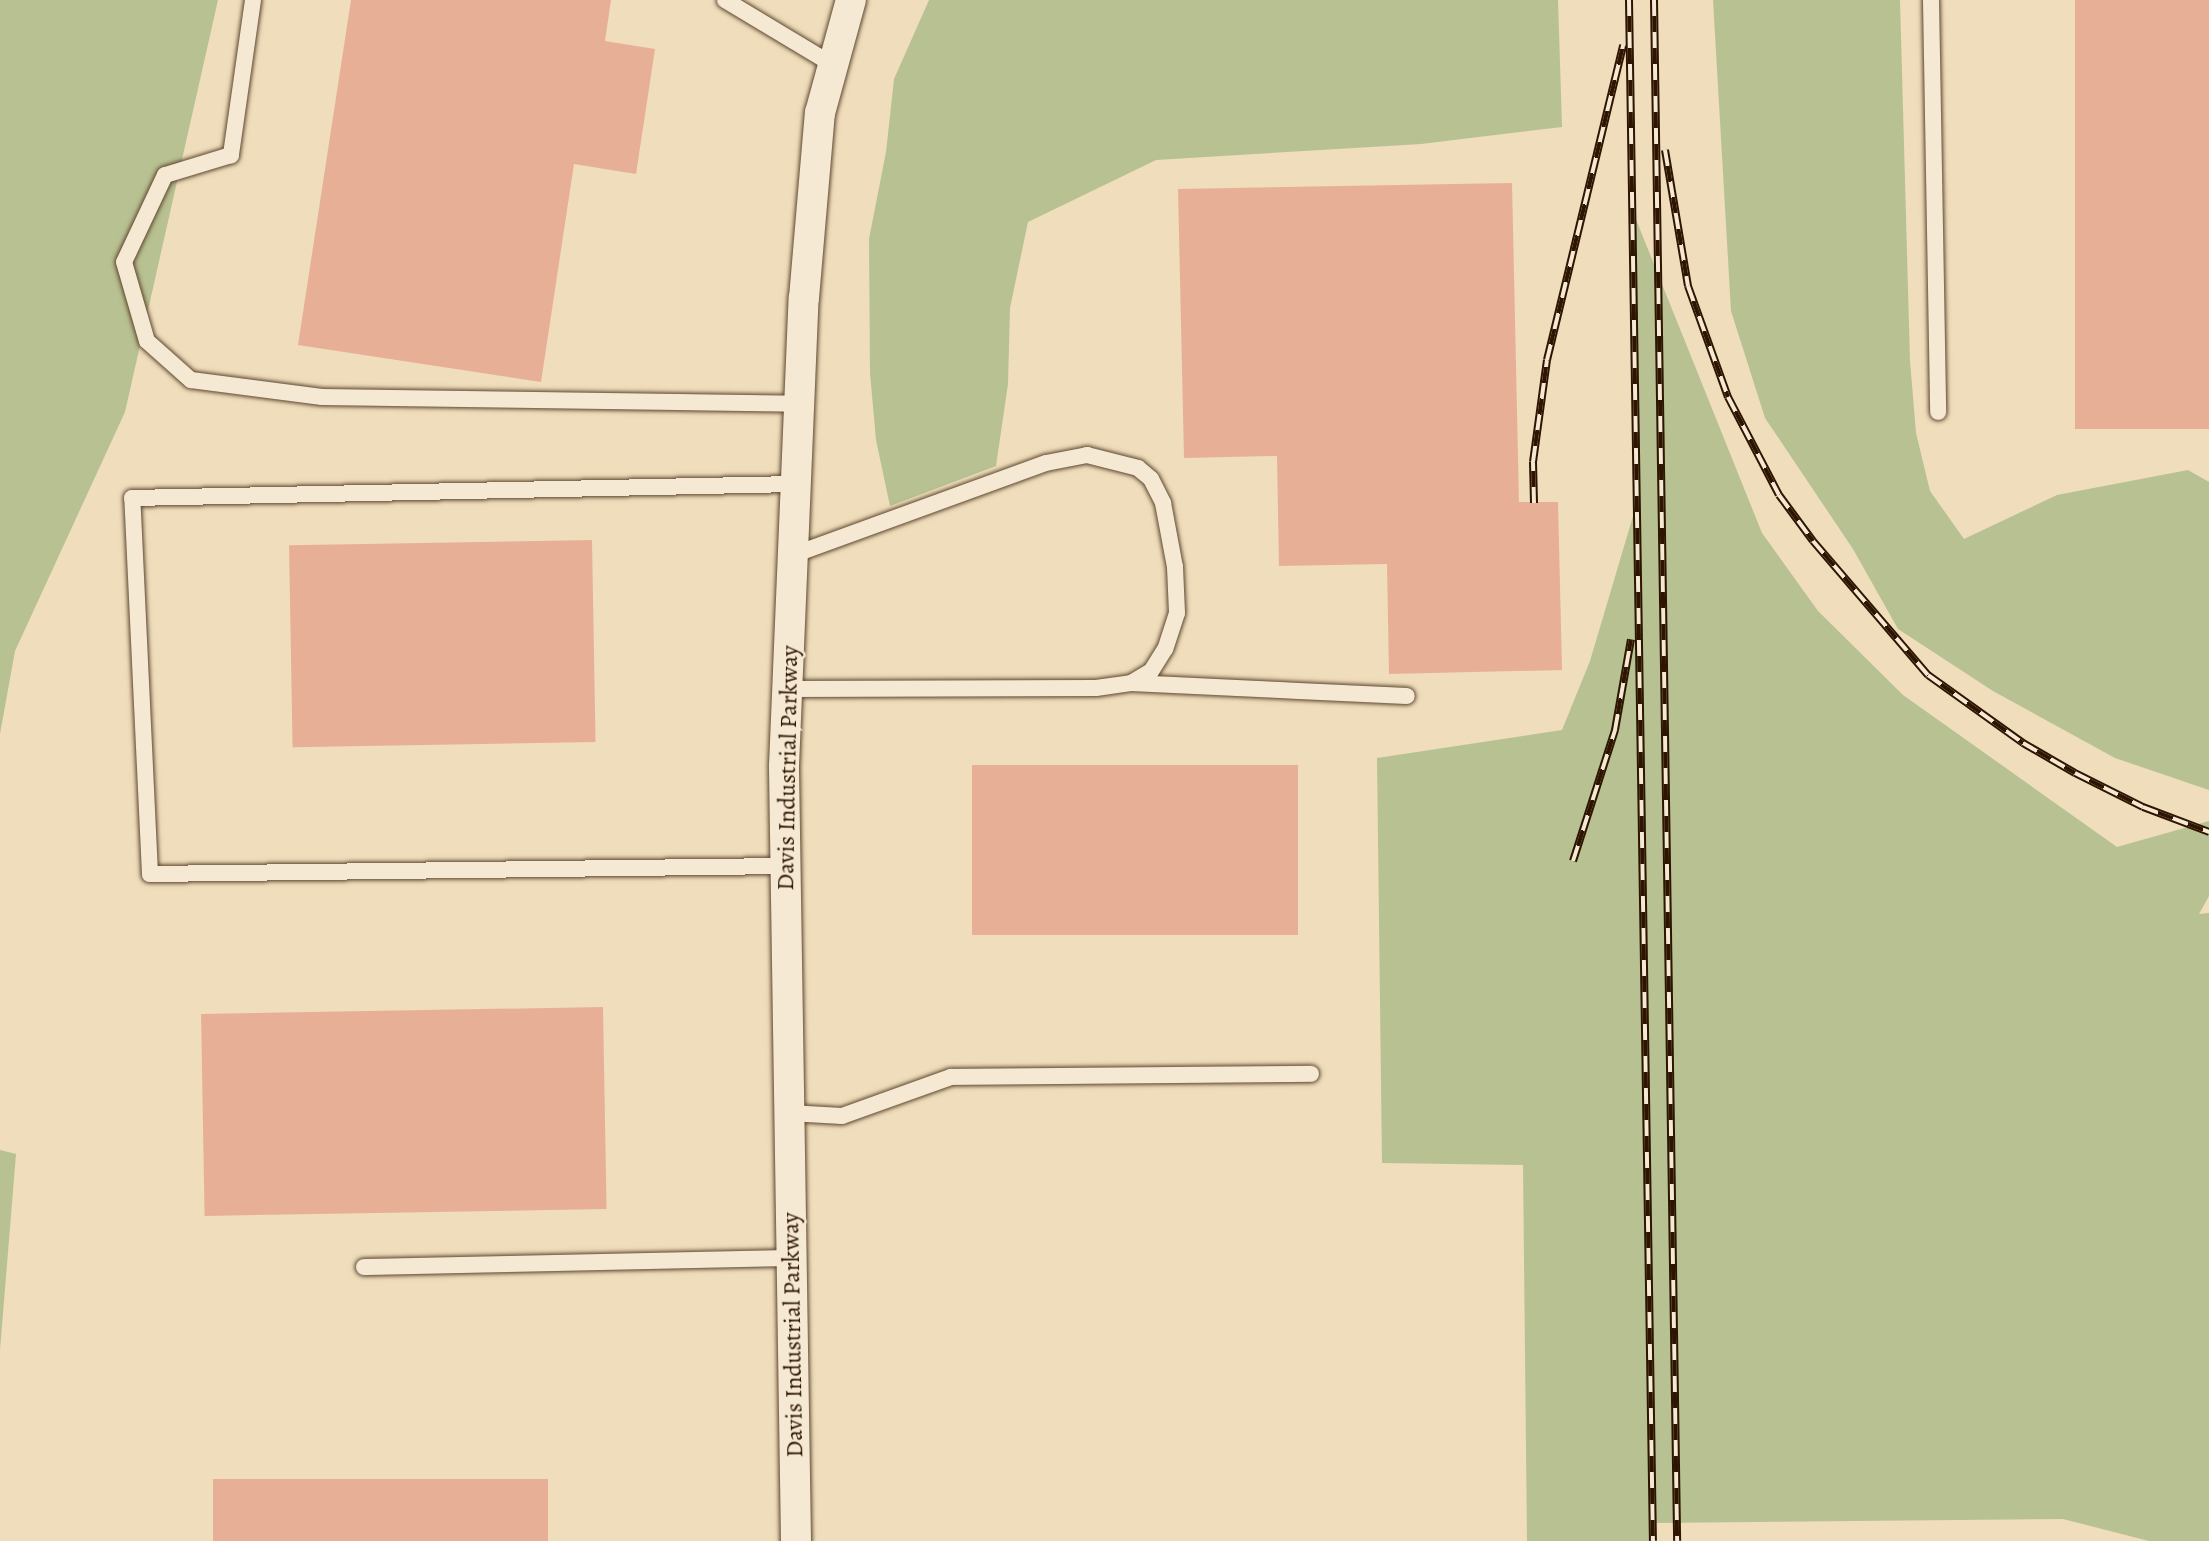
<!DOCTYPE html>
<html>
<head>
<meta charset="utf-8">
<style>
  body { margin:0 }
  #map { position:relative; width:2209px; height:1541px; overflow:hidden; background:#efddbb; font-family:Alegreya,serif }
  div>[style] { position:absolute }
  .green>* { inset:0; background:#b8c191 }
  .building>* { inset:0; background:#e8af97; transform-origin:0 0 }
  .roads { filter:drop-shadow(0 0 2px #5e4730) drop-shadow(0 0 2px #5e4730) }
  .service>* { height:16px; margin:-8px; padding:0 8px; transform-origin:8px; border-radius:8px; background:#f5e9d3 }
  .minor>* { height:30px; margin:-15px; padding:0 15px; transform-origin:15px; border-radius:15px; background:#f5e9d3 }
  .rail>* { height:8px; margin-top:-4px; transform-origin:0; background:repeating-linear-gradient(90deg,#f5e9d3 0 16px,#2e1501 0 32px); box-sizing:border-box; border-block:2px solid #2e1501 }
  span { translate:-50% -50%; white-space:nowrap; text-align:center; line-height:1.15; -webkit-text-stroke:5px #f5e9d3; paint-order:stroke }
  .street-label { font-size:24px; color:#2e1501 }
</style>
</head>
<body>
<div id="map">
  <div class="green">
    <div style="clip-path:polygon(0 0,218px 0,125px 412px,15px 651px,0 734px)"></div>
    <div style="clip-path:polygon(929px 0,1558px 0,1562px 127px,1421px 144px,1156px 160px,1028px 222px,1010px 308px,1008px 384px,996px 466px,890px 506px,876px 440px,870px 373px,869px 239px,886px 152px,894px 79px)"></div>
    <div style="clip-path:polygon(1713px 0,1900px 0,1910px 361px,1916px 433px,1930px 491px,1964px 539px,2057px 495px,2188px 470px,2209px 482px,2209px 790px,2115px 758px,1993px 691px,1898px 629px,1853px 549px,1765px 418px,1731px 311px)"></div>
    <div style="clip-path:polygon(1631px 207px,1762px 533px,1818px 611px,1903px 695px,2117px 847px,2209px 821px,2209px 896px,2199px 914px,2209px 913px,2209px 1541px,2149px 1541px,2063px 1519px,1653px 1523px,1653px 1541px,1527px 1541px,1523px 1165px,1382px 1163px,1377px 758px,1562px 730px,1590px 661px,1636px 506px)"></div>
    <div style="clip-path:polygon(0 1150px,16px 1154px,0 1350px)"></div>
  </div>
  <div class="building">
    <div style="clip-path:polygon(351px 0,611px 0,605px 41px,655px 49px,636px 174px,574px 164px,541px 382px,298px 345px)"></div>
    <div style="left:2075px;top:0;width:134px;height:429px"></div>
    <div style="clip-path:polygon(1512px 183px,1519px 502px,1558px 502px,1562px 670px,1389px 674px,1387px 564px,1279px 566px,1277px 456px,1184px 458px,1178px 189px)"></div>
    <div style="left:592px;top:540px;width:202px;height:303px;rotate:89deg"></div>
    <div style="left:1298px;top:765px;width:170px;height:326px;rotate:90deg"></div>
    <div style="left:603px;top:1007px;width:202px;height:402px;rotate:89deg"></div>
    <div style="left:548px;top:1479px;width:62px;height:335px;rotate:90deg"></div>
  </div>
  <div class="roads">
    <div class="service">
      <div style="left:253px;top:0;width:157px;rotate:98.1deg"></div>
      <div style="left:231px;top:155px;width:69px;rotate:163.1deg"></div>
      <div style="left:165px;top:175px;width:96px;rotate:115.2deg"></div>
      <div style="left:124px;top:262px;width:82px;rotate:73.8deg"></div>
      <div style="left:147px;top:341px;width:59px;rotate:41.6deg"></div>
      <div style="left:191px;top:380px;width:132px;rotate:7.4deg"></div>
      <div style="left:322px;top:397px;width:477px;rotate:0.8deg"></div>
      <div style="left:725px;top:0;width:126px;rotate:31deg"></div>
      <div style="left:1931px;top:0;width:412px;rotate:89deg"></div>
      <div style="left:793px;top:555px;width:269px;rotate:-20deg"></div>
      <div style="left:1046px;top:463px;width:42px;rotate:-11deg"></div>
      <div style="left:1087px;top:455px;width:53px;rotate:14.3deg"></div>
      <div style="left:1138px;top:468px;width:17px;rotate:40deg"></div>
      <div style="left:1151px;top:479px;width:27px;rotate:63deg"></div>
      <div style="left:1163px;top:503px;width:65px;rotate:79.4deg"></div>
      <div style="left:1175px;top:567px;width:46px;rotate:87.5deg"></div>
      <div style="left:1177px;top:613px;width:38px;rotate:108deg"></div>
      <div style="left:1165px;top:649px;width:26px;rotate:122deg"></div>
      <div style="left:1151px;top:671px;width:23px;rotate:149deg"></div>
      <div style="left:787px;top:689px;width:309px;rotate:-0.2deg"></div>
      <div style="left:1096px;top:688px;width:35px;rotate:-8deg"></div>
      <div style="left:1131px;top:683px;width:276px;rotate:2.7deg"></div>
      <div style="left:785px;top:866px;width:635px;rotate:179.28deg"></div>
      <div style="left:150px;top:874px;width:376px;rotate:-92.7deg"></div>
      <div style="left:132px;top:498px;width:663px;rotate:-1.21deg"></div>
      <div style="left:789px;top:1113px;width:53px;rotate:3.2deg"></div>
      <div style="left:842px;top:1116px;width:116px;rotate:-19.7deg"></div>
      <div style="left:951px;top:1077px;width:360px;rotate:-0.5deg"></div>
      <div style="left:364px;top:1267px;width:428px;rotate:-1.2deg"></div>
    </div>
    <div class="minor">
      <div style="left:796px;top:1541px;width:775px;rotate:-90.89deg"></div>
      <div style="left:784px;top:766px;width:468px;rotate:-87.6deg"></div>
      <div style="left:804px;top:298px;width:186px;rotate:-85.1deg"></div>
      <div style="left:820px;top:113px;width:117px;rotate:-74.7deg"></div>
    </div>
  </div>
  <div class="rail">
    <div style="left:1629px;top:0;width:1541px;rotate:89.11deg"></div>
    <div style="left:1654px;top:0;width:1541px;rotate:89.14deg"></div>
    <div style="left:1665px;top:150px;width:138px;rotate:80.4deg"></div>
    <div style="left:1688px;top:286px;width:118px;rotate:70.2deg"></div>
    <div style="left:1728px;top:397px;width:110px;rotate:62.5deg"></div>
    <div style="left:1779px;top:495px;width:57px;rotate:53.5deg"></div>
    <div style="left:1813px;top:541px;width:177px;rotate:49.4deg"></div>
    <div style="left:1928px;top:675px;width:117px;rotate:35.6deg"></div>
    <div style="left:2023px;top:743px;width:60px;rotate:30deg"></div>
    <div style="left:2075px;top:773px;width:76px;rotate:26.6deg"></div>
    <div style="left:2143px;top:807px;width:71px;rotate:20.7deg"></div>
    <div style="left:1534px;top:503px;width:41px;rotate:-91.4deg"></div>
    <div style="left:1533px;top:462px;width:103px;rotate:-82.2deg"></div>
    <div style="left:1547px;top:360px;width:324px;rotate:-76.4deg"></div>
    <div style="left:1573px;top:861px;width:138px;rotate:-72.2deg"></div>
    <div style="left:1615px;top:730px;width:92px;rotate:-80deg"></div>
  </div>
  <div class="street-label">
    <span style="left:788px;top:768px;rotate:-89deg">Davis Industrial Parkway</span>
    <span style="left:793px;top:1335px;rotate:-91deg">Davis Industrial Parkway</span>
  </div>
</div>
</body>
</html>
